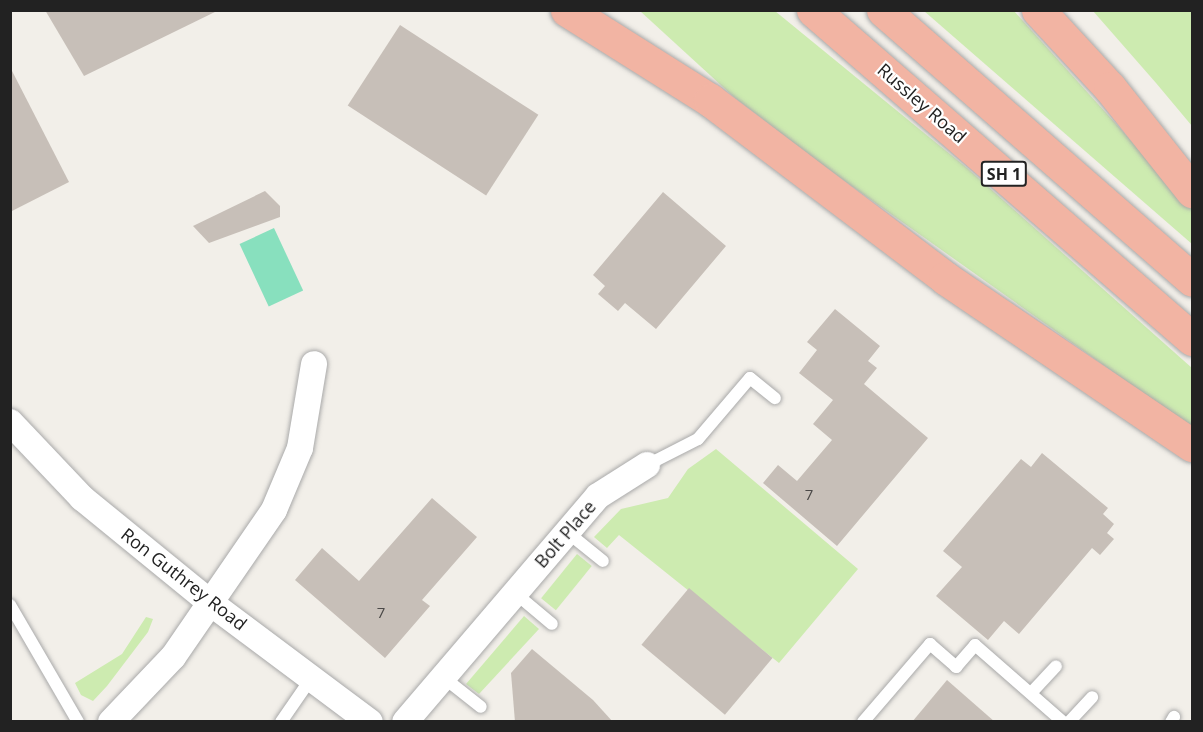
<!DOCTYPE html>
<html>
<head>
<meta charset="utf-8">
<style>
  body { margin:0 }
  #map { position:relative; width:1203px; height:732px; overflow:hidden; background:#f2efe9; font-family:"Open Sans",sans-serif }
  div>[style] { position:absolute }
  .grass>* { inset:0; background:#cdebb0; transform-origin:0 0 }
  .pitch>* { inset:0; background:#88e0be; transform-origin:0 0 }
  .building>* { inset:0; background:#c7bfb8; transform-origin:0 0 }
  .roads { filter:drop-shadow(0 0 2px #a9a9a9) drop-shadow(0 0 2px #a9a9a9) }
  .service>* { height:12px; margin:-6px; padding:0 6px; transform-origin:6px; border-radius:6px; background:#fff }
  .minor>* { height:26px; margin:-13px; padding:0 13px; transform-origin:13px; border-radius:13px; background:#fff }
  .trunk>* { height:33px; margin:-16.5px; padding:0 16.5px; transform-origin:16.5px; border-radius:16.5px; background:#f2b4a3 }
  span { translate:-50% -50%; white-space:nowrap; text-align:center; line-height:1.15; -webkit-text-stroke:4.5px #fff; paint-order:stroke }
  .number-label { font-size:15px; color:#4b4948 }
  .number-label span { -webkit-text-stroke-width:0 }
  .shield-label span { padding:2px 4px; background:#fff; border:2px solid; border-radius:4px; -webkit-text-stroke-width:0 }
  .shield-label { font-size:16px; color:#222; font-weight:700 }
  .street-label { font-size:18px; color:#222 }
  .frame { position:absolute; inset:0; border:12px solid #222; pointer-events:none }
</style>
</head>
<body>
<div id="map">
  <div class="grass">
    <div style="clip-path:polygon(640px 11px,775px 11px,967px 168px,1192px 368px,1192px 428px,822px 165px,735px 98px)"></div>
    <div style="clip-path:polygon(924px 11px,1014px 11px,1192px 208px,1192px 244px)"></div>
    <div style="clip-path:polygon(1093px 11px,1192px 11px,1192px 126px,1156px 83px)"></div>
    <div style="clip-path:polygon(716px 449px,858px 569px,779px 663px,619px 535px,607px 548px,594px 537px,621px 509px,668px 498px,688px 469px)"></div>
    <div style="left:577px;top:554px;width:19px;height:57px;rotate:39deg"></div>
    <div style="clip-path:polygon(524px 616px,539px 629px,479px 694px,466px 684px)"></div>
    <div style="clip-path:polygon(146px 617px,153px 619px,148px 632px,107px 686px,93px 701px,81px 695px,75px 683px,122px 654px)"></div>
  </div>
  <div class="pitch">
    <div style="left:274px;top:228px;width:69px;height:38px;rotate:65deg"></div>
  </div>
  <div class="building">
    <div style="clip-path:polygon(45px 10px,219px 10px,84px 76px)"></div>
    <div style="left:400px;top:25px;width:165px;height:96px;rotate:33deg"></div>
    <div style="clip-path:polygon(10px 67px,69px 182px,10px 212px)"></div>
    <div style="clip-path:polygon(265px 191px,280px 206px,280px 217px,209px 243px,193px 226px)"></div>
    <div style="clip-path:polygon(663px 192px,726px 246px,656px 329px,625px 303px,618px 311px,598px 294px,605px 286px,593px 275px)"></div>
    <div style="clip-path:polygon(835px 309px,880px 346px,868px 361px,877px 368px,864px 384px,928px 438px,837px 546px,763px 483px,778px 465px,797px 481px,832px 440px,813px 424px,833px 400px,799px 373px,817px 350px,807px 342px)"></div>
    <div style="clip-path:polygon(1042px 453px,1108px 508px,1103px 514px,1114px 524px,1107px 533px,1114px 539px,1100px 555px,1092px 548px,1019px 634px,1004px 621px,988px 640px,936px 596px,962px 567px,943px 551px,1021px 459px,1031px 467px)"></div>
    <div style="clip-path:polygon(432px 498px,477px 537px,422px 600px,430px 606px,385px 658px,295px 580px,322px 548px,359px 581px)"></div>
    <div style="left:689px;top:588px;width:109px;height:74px;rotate:40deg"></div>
    <div style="clip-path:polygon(532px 649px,593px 700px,613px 722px,515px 722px,511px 673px)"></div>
    <div style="clip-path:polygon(947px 680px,995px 722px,912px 722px)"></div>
  </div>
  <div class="roads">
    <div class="service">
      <div style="left:647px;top:465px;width:57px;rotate:-27deg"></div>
      <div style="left:698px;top:439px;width:80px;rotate:-49.6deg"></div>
      <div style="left:750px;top:378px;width:32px;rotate:39deg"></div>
      <div style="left:567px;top:532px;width:46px;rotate:38.9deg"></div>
      <div style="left:515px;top:593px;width:48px;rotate:40deg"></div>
      <div style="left:10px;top:605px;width:135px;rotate:59.8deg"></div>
      <div style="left:443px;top:677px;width:48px;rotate:38.3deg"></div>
      <div style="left:1032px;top:692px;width:35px;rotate:-47deg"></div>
      <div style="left:281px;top:722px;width:55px;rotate:-55.4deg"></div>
      <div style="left:863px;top:722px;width:103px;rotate:-49.3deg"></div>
      <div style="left:930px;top:644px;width:35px;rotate:41deg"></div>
      <div style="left:956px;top:667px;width:29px;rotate:-49deg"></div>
      <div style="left:975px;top:645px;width:117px;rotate:41.2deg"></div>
      <div style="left:1069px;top:722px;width:34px;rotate:-47deg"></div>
      <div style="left:1171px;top:722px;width:6px;rotate:-59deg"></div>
    </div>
    <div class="minor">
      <div style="left:10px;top:422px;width:105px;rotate:46.5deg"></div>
      <div style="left:82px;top:498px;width:168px;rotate:39.2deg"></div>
      <div style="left:212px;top:604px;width:197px;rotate:36.8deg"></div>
      <div style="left:111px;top:722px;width:90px;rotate:-46.4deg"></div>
      <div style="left:173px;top:657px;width:178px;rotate:-55.5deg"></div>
      <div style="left:274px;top:510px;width:67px;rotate:-67.2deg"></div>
      <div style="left:300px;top:448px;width:85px;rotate:-80.5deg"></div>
      <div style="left:405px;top:722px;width:297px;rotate:-49.5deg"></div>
      <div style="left:598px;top:496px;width:58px;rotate:-32.3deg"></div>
    </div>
    <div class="trunk">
      <div style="left:567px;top:10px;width:169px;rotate:32.2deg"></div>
      <div style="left:710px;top:100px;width:295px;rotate:37.1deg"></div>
      <div style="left:945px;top:278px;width:298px;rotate:34.1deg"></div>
      <div style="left:813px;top:10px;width:502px;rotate:40.96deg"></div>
      <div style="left:883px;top:10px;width:410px;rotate:41.1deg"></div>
      <div style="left:1038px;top:10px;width:106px;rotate:47.3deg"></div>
      <div style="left:1110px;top:88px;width:132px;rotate:51.5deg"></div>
    </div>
  </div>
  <div class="number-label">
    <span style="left:809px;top:495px">7</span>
    <span style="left:381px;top:613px">7</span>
  </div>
  <div class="shield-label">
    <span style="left:1004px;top:174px">SH 1</span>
  </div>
  <div class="street-label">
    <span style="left:922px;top:103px;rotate:41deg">Russley Road</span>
    <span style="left:565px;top:534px;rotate:-49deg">Bolt Place</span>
    <span style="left:184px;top:579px;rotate:38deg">Ron Guthrey Road</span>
  </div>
  <div class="frame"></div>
</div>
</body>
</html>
